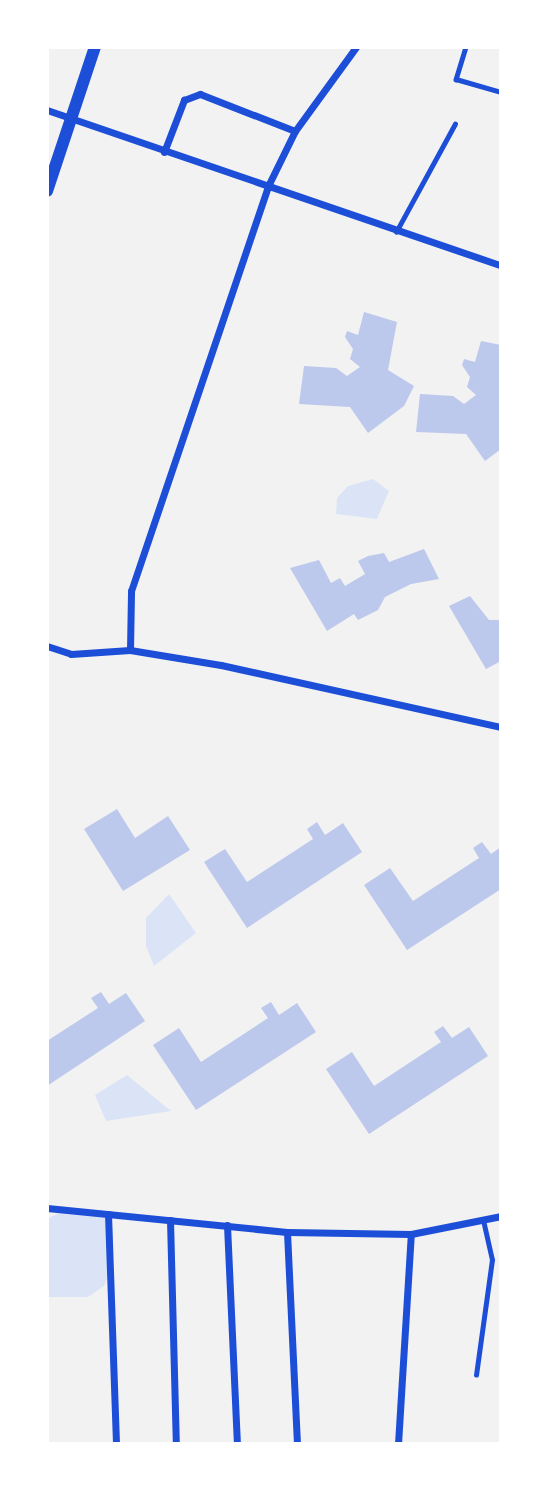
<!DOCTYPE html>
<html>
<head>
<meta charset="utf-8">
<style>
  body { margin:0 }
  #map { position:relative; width:548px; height:1491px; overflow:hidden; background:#f2f2f2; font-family:"PT Sans",sans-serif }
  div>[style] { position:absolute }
  .green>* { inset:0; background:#dbe4f7 }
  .building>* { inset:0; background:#bdc9ec }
  .service>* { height:4.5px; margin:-2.25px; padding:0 2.25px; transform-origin:2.25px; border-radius:2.25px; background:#1d4ed8 }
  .minor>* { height:7px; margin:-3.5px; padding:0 3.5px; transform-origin:3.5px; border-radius:3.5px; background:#1d4ed8 }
  .secondary>* { height:12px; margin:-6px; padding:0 6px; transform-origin:6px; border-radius:6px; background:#1d4ed8 }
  span { translate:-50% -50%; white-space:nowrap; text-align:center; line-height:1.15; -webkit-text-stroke:7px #fff; paint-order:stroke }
  .frame { position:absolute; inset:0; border:49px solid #fff; pointer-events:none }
</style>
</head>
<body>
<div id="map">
  <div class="green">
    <div style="clip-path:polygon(373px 479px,389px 491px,377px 519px,336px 514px,337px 498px,348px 486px)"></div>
    <div style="clip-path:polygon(169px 894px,196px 933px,154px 966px,146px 946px,146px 918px)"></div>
    <div style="clip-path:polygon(127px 1075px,171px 1111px,106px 1121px,95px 1095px)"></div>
    <div style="clip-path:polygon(69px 1208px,101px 1213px,113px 1229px,113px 1264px,104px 1286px,88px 1297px,47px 1297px,47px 1219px)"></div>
  </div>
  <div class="building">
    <div style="clip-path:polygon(364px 312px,397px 322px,388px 370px,414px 386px,404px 406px,368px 433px,350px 407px,299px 404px,304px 366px,336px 368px,347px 376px,360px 367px,350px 359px,353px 349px,345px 337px,347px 331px,358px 335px)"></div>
    <div style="clip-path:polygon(481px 341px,501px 345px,501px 449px,485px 461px,466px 434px,416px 432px,420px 394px,453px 396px,464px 404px,476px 395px,467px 387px,470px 377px,462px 365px,464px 359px,475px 362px)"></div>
    <div style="clip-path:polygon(424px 549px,439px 579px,411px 584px,385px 597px,378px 610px,358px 620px,354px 614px,327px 631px,290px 568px,319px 560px,331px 583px,340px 578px,345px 586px,365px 574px,358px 561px,368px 556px,384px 553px,389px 562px)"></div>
    <div style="clip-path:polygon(470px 596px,489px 620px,501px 620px,501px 661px,486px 669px,449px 606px)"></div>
    <div style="clip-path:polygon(117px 809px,135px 838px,168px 816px,190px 850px,123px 891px,84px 829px)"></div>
    <div style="clip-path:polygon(317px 822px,325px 835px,343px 823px,362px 852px,247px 928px,204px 862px,225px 849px,247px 882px,313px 839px,307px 829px)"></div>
    <div style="clip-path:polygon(482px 842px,491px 854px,501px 847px,501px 889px,407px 950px,364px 885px,390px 868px,413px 901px,479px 858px,473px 848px)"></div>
    <div style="clip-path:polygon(101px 992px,109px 1004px,126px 993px,145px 1021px,47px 1086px,47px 1041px,98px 1008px,91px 998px)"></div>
    <div style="clip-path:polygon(271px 1002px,279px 1015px,297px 1003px,316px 1032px,196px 1110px,153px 1045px,179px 1028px,201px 1062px,268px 1018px,261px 1008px)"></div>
    <div style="clip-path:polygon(443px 1026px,452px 1038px,469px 1027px,488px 1056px,369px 1134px,326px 1069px,352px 1052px,374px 1086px,441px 1042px,434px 1032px)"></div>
  </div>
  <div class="service">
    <div style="left:466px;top:47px;width:34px;rotate:107deg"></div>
    <div style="left:456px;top:79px;width:47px;rotate:16.1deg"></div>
    <div style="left:396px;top:232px;width:123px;rotate:-61.4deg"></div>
    <div style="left:476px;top:1375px;width:116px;rotate:-82.1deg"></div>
    <div style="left:492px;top:1260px;width:41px;rotate:-102.7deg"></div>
  </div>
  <div class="minor">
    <div style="left:47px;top:110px;width:480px;rotate:18.9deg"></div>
    <div style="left:164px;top:152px;width:56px;rotate:-69deg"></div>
    <div style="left:184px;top:100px;width:17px;rotate:-21deg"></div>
    <div style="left:200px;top:94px;width:102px;rotate:21.3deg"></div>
    <div style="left:47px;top:646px;width:25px;rotate:18deg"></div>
    <div style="left:71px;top:654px;width:59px;rotate:-3.9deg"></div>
    <div style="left:130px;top:650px;width:92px;rotate:9.4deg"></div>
    <div style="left:221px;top:665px;width:287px;rotate:12.5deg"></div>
    <div style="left:130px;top:650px;width:59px;rotate:-89deg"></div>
    <div style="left:131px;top:591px;width:428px;rotate:-71.3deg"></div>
    <div style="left:268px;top:186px;width:61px;rotate:-63.9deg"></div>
    <div style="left:295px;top:131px;width:104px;rotate:-54deg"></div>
    <div style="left:47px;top:1208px;width:241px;rotate:5.7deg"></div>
    <div style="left:287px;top:1232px;width:124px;rotate:0.9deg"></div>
    <div style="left:411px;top:1234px;width:92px;rotate:-11.3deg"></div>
    <div style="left:108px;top:1214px;width:230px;rotate:88deg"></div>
    <div style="left:170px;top:1220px;width:224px;rotate:88.5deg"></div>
    <div style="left:227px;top:1225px;width:219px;rotate:87.4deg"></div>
    <div style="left:287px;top:1232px;width:212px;rotate:87.3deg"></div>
    <div style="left:398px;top:1444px;width:210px;rotate:-86.5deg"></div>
  </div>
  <div class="secondary">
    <div style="left:47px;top:191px;width:152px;rotate:-71.6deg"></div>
  </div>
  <div class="frame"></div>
</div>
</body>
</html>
